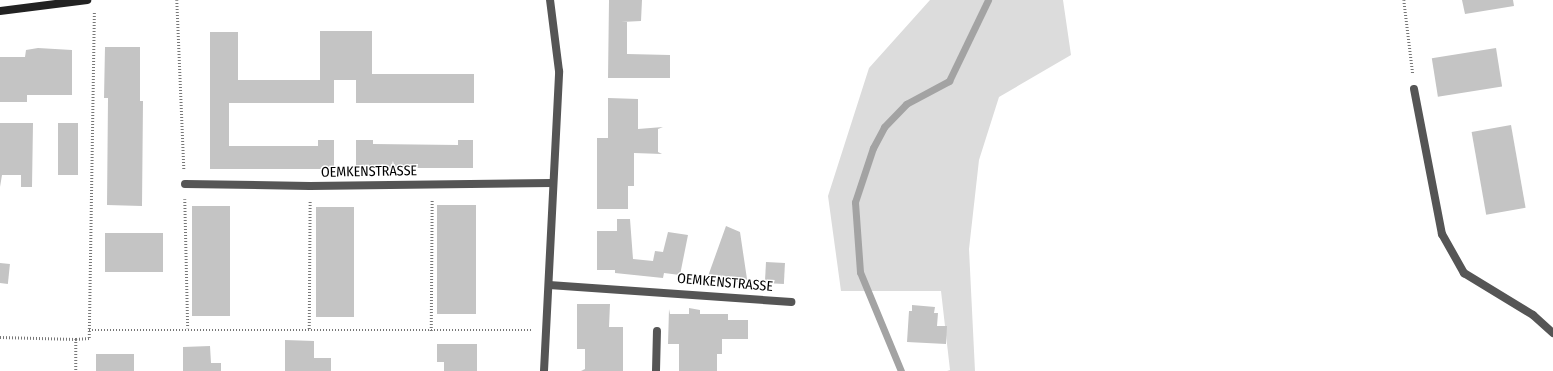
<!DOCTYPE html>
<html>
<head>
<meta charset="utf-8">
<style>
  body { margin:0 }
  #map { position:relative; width:1553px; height:371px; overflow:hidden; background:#fff; font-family:"Fira Sans Condensed",sans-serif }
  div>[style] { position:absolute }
  .green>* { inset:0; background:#dcdcdc }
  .stream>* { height:7px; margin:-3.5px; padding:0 3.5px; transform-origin:3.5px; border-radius:3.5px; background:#a3a3a3 }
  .building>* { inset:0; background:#c4c4c4; transform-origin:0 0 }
  .path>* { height:2.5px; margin-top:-1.25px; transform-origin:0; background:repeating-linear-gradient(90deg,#777 0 1px,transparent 0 3px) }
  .street>* { height:8px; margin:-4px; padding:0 4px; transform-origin:4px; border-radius:4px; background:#555 }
  .secondary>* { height:8px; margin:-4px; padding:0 4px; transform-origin:4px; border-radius:4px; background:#222 }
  span { translate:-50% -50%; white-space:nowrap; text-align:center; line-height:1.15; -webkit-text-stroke:3px #fff; paint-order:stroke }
  .street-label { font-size:14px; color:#000 }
</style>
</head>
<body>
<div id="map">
  <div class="green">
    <div style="clip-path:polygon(930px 0,1063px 0,1071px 55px,999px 97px,979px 160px,969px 249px,975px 371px,947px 371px,950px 370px,941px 291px,841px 291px,828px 196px,869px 68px)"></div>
  </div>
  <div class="stream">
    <div style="left:901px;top:371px;width:107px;rotate:-112.5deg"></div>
    <div style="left:860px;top:272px;width:70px;rotate:-94.1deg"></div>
    <div style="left:855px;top:202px;width:57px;rotate:-71.6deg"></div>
    <div style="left:873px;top:148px;width:24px;rotate:-62deg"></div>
    <div style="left:884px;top:127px;width:32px;rotate:-46deg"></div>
    <div style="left:906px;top:104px;width:49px;rotate:-28.1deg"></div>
    <div style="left:949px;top:81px;width:90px;rotate:-64.3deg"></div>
  </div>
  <div class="building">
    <div style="clip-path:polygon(609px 0,642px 0,641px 21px,621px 22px,627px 22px,627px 54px,670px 55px,670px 78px,608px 78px)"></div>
    <div style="clip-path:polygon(1462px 0,1513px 0,1514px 6px,1465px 14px)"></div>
    <div style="clip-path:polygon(320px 31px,372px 31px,372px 74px,474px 74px,474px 103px,356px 103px,356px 80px,334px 80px,334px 103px,229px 103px,229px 146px,318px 146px,318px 140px,334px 140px,334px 169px,210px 169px,210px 32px,238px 32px,238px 80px,320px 80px)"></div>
    <div style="clip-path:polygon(105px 47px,140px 47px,140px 101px,143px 101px,142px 206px,107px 205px,108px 98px,104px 98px)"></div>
    <div style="clip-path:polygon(38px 48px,72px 50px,72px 95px,27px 95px,27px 102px,0 102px,0 57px,25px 57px,26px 50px)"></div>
    <div style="left:1496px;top:48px;width:39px;height:65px;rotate:81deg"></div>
    <div style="clip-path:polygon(608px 98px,638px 99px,638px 129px,663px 127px,658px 129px,658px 152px,662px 154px,634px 153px,634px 186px,628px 186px,628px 209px,597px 209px,597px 138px,608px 138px)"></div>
    <div style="clip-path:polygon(0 123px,33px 123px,32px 187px,21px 187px,21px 175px,2px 175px,0 187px)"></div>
    <div style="left:58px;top:123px;width:20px;height:52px"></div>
    <div style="left:1511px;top:125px;width:84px;height:40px;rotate:80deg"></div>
    <div style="clip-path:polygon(356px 140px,373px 140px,373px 144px,458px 145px,458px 140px,473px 140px,473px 168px,356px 168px)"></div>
    <div style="left:437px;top:205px;width:39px;height:109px"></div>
    <div style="left:192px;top:206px;width:38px;height:110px"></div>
    <div style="left:316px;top:207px;width:38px;height:110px"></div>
    <div style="clip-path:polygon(617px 219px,630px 219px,633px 259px,653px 261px,655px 251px,663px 252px,668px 232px,688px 235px,680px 275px,664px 273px,663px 278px,615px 273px,615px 270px,597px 270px,597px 231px,617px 231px)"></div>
    <div style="clip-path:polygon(726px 226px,740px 232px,747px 279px,744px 283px,726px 279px,723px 285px,707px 279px)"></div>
    <div style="left:105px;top:233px;width:58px;height:39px"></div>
    <div style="left:766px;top:262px;width:19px;height:21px;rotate:3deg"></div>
    <div style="left:0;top:263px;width:10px;height:20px;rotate:6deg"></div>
    <div style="clip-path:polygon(577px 304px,610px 304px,609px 327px,623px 327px,623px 371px,581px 371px,585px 369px,585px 349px,577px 349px)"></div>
    <div style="clip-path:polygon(912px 305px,935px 307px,934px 313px,938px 313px,937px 326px,947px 326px,946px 344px,907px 342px,909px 311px,912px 311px)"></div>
    <div style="clip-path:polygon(689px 308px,700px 310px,700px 314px,728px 314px,728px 320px,748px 320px,748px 339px,722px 339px,722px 354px,717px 354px,717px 371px,679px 371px,679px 344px,668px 344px,669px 309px,670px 314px,689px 314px)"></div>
    <div style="clip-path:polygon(285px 340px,314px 341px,314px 358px,331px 358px,331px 371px,285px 371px)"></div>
    <div style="clip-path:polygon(437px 344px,477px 344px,477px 371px,444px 371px,444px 362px,437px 362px)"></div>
    <div style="clip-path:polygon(210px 346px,211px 363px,221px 363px,221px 371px,183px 371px,183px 347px)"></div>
    <div style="left:96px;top:354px;width:38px;height:17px"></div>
  </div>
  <div class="path">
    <div style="left:177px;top:0;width:170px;rotate:87.6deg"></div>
    <div style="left:1404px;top:0;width:75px;rotate:83.1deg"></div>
    <div style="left:185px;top:199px;width:129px;rotate:88.7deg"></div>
    <div style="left:309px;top:329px;width:129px;rotate:-89.6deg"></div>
    <div style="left:89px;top:330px;width:442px"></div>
    <div style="left:431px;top:331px;width:132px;rotate:-89.6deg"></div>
    <div style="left:0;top:337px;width:76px;rotate:1.5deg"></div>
    <div style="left:76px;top:339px;width:32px;rotate:90deg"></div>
    <div style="left:76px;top:339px;width:13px;rotate:-4deg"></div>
    <div style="left:89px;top:338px;width:326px;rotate:-89.1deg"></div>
  </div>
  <div class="street">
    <div style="left:1414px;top:89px;width:148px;rotate:79.1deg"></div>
    <div style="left:1442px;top:234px;width:45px;rotate:60.6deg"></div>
    <div style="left:1464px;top:273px;width:81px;rotate:31.3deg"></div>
    <div style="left:1533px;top:315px;width:27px;rotate:42deg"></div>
    <div style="left:185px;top:184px;width:125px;rotate:0.9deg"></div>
    <div style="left:310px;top:186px;width:242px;rotate:-0.7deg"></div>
    <div style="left:549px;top:285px;width:243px;rotate:4deg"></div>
    <div style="left:544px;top:371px;width:300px;rotate:-87.1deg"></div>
    <div style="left:559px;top:71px;width:72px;rotate:-97.2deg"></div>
    <div style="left:656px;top:371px;width:40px;rotate:-88.6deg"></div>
  </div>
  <div class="secondary">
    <div style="left:0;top:11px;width:88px;rotate:-7.2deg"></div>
  </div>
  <div class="street-label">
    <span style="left:369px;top:172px;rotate:-1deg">OEMKENSTRASSE</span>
    <span style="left:725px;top:283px;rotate:5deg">OEMKENSTRASSE</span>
  </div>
</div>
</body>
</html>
